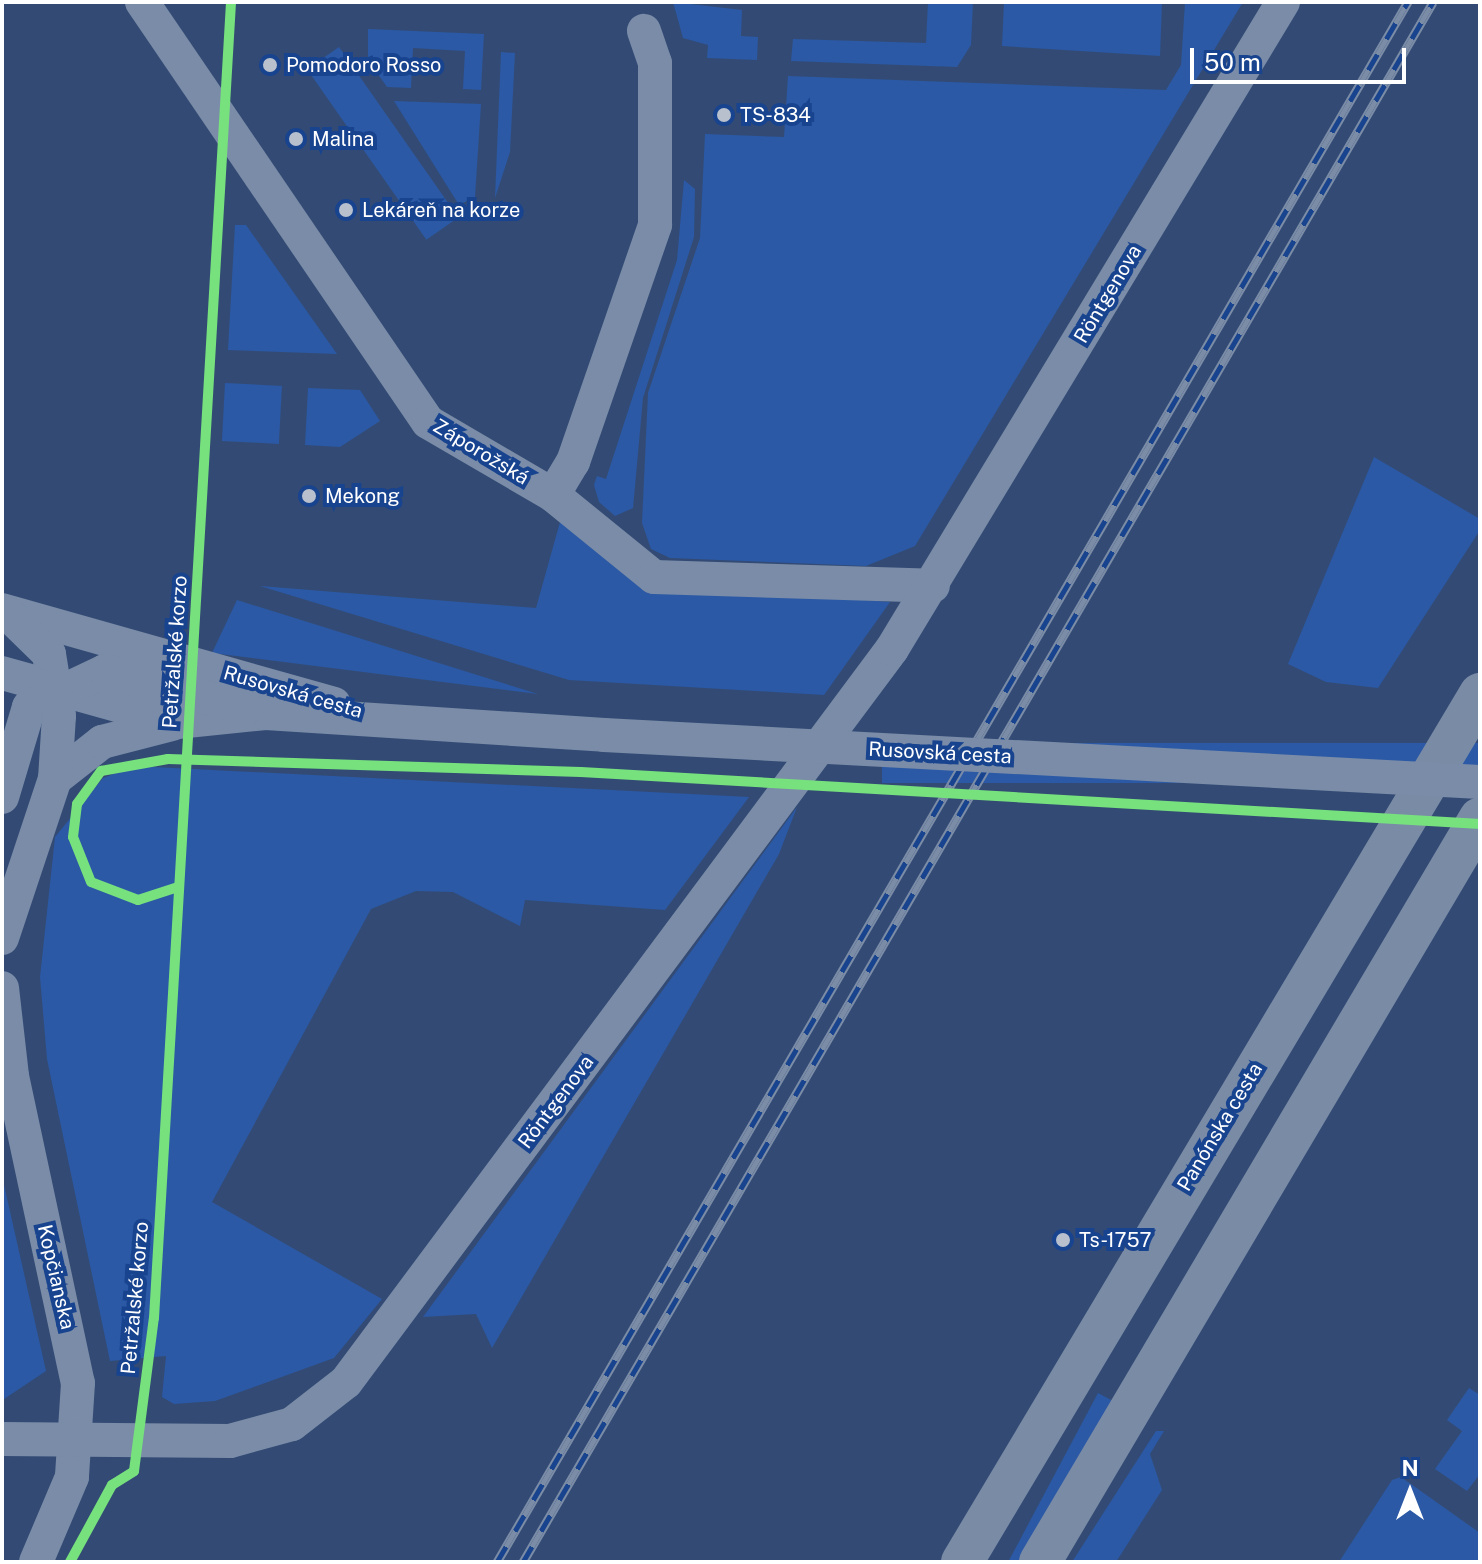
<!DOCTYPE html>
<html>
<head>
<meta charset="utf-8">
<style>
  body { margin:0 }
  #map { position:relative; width:1482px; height:1564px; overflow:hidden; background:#334b74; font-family:"Public Sans",sans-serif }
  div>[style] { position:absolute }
  .green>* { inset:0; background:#2b59a5; transform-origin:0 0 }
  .minor>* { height:34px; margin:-17px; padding:0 17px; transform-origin:17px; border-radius:17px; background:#7a8ca7 }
  .major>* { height:42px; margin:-21px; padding:0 21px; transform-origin:21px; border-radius:21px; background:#7a8ba6 }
  .rail>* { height:9px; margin-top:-4.5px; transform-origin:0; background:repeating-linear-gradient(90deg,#18438f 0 18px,#7b8ca7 0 36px); box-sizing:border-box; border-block:2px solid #7b8ca7 }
  .minor-bridge>* { height:34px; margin:-17px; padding:0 17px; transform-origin:17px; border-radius:17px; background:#7a8ca7 }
  .cycleway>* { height:10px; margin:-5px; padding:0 5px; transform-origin:5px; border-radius:5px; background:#77e17e }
  .dots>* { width:22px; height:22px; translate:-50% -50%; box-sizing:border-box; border:4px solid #18438f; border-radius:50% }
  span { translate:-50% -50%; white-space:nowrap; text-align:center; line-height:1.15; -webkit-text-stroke:8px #18438f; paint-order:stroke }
  .poi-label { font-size:20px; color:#fff }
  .left { translate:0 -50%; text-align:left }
  .street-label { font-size:20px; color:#fff }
  .frame { position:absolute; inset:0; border:4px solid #fff; pointer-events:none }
  .north { position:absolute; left:1370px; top:1452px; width:80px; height:80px; -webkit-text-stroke:6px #18438f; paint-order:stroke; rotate:0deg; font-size:22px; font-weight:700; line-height:32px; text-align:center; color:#fff }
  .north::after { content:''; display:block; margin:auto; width:28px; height:36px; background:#fff; clip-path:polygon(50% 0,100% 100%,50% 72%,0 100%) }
  .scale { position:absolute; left:1190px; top:48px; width:216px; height:36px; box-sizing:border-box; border:4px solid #fff; border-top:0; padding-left:10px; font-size:24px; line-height:28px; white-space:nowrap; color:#fff; -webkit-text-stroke:6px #18438f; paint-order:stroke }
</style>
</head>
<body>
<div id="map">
  <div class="green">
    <div style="clip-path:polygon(673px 2px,742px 10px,741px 36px,758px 37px,757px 60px,707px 58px,708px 45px,683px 38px)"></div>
    <div style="clip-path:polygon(928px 2px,973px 2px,971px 45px,957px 67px,791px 61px,793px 39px,926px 43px)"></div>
    <div style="clip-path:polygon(1004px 2px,1162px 2px,1160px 56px,1002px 46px)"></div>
    <div style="clip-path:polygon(1185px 2px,1243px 2px,915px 546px,866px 566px,670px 558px,651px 549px,642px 523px,648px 393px,700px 238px,705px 134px,784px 137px,788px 76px,1166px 90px,1181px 65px)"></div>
    <div style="clip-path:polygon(368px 29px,484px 34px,481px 90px,463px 89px,465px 51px,413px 48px,411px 88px,387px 87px,368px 60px)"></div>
    <div style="left:339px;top:47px;width:208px;height:39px;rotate:55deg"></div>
    <div style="clip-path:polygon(501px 52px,515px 53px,510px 152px,495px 198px)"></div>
    <div style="clip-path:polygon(394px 101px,481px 104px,475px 197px,459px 205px)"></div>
    <div style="clip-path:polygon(684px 180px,695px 189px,694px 237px,643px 398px,633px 508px,615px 516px,599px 502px,594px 485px,597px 476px,606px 479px,677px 260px)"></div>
    <div style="clip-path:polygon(235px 225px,246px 225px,337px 354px,228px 350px)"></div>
    <div style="left:225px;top:383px;width:57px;height:58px;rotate:3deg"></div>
    <div style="clip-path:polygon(308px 388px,360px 390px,380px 421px,340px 447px,305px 445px)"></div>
    <div style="clip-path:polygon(1374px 457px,1480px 519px,1480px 530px,1378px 688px,1326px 682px,1288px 664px)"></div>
    <div style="clip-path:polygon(560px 522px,647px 584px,890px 602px,824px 695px,569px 680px,260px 586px,536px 608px)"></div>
    <div style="clip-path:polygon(237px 600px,538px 694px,212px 653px)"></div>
    <div style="left:1480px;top:743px;width:40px;height:598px;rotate:90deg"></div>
    <div style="clip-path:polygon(134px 766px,749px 797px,665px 910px,525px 900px,520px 926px,453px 892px,416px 891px,371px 909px,212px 1202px,382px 1299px,334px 1358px,215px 1401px,174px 1404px,162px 1397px,166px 1356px,110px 1361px,47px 1059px,40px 977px,55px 837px,103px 778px)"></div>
    <div style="clip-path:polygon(797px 807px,779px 854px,492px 1348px,476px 1314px,423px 1317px)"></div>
    <div style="clip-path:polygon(2px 1176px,46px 1371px,4px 1399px,2px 1399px)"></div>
    <div style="clip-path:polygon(1469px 1388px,1480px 1395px,1480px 1474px,1467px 1491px,1435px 1469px,1462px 1431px,1447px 1420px)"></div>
    <div style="left:1098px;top:1393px;width:19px;height:196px;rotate:28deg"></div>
    <div style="clip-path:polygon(1156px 1431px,1164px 1431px,1150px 1454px,1162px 1490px,1116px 1562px,1072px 1562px)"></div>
    <div style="clip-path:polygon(1401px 1477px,1480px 1533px,1480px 1562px,1339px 1562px,1392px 1480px)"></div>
  </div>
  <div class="minor">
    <div style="left:142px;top:2px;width:508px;rotate:55.75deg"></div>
    <div style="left:428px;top:422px;width:145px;rotate:30.3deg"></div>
    <div style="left:553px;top:495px;width:130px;rotate:39.1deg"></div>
    <div style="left:654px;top:577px;width:279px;rotate:1.8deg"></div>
    <div style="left:553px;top:495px;width:39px;rotate:-59deg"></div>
    <div style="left:573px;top:462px;width:251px;rotate:-70.9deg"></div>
    <div style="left:655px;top:225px;width:162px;rotate:-90deg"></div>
    <div style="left:655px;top:63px;width:34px;rotate:-109deg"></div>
    <div style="left:2px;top:610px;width:345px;rotate:15.8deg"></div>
    <div style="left:2px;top:673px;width:182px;rotate:15.6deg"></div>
    <div style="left:177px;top:722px;width:89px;rotate:-5.8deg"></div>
    <div style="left:266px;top:713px;width:339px;rotate:3.7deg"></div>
    <div style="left:55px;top:779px;width:60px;rotate:-38.2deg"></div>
    <div style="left:102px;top:742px;width:72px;rotate:-14.4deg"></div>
    <div style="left:2px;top:797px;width:94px;rotate:-73.3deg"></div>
    <div style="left:29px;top:707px;width:84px;rotate:-25.3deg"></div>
    <div style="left:105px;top:671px;width:146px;rotate:14.7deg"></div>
    <div style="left:2px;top:938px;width:168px;rotate:-71.6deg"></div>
    <div style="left:55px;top:779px;width:63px;rotate:-86.4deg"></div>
    <div style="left:59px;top:716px;width:63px;rotate:-99.2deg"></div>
    <div style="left:49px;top:654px;width:57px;rotate:-135.7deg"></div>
    <div style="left:2px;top:988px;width:89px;rotate:83.5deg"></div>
    <div style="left:12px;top:1076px;width:314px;rotate:77.9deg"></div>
    <div style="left:78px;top:1383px;width:94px;rotate:93.7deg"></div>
    <div style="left:72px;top:1477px;width:92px;rotate:113deg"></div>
    <div style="left:2px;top:1439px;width:228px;rotate:0.5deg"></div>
    <div style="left:230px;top:1441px;width:64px;rotate:-15.3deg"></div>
    <div style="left:292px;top:1424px;width:68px;rotate:-37.9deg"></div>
    <div style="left:346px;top:1382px;width:914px;rotate:-53.32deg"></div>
    <div style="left:892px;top:649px;width:756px;rotate:-58.85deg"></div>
  </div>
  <div class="major">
    <div style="left:962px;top:1562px;width:1011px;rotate:-59.17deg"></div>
    <div style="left:1040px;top:1562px;width:864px;rotate:-59.4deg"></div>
  </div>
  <div class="rail">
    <div style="left:497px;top:1562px;width:1807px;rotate:-59.72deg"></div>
    <div style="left:523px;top:1562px;width:1806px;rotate:-59.74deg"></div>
  </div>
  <div class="minor-bridge">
    <div style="left:604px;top:735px;width:877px;rotate:3.07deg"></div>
  </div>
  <div class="cycleway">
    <div style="left:178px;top:887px;width:42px;rotate:162deg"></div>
    <div style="left:138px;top:900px;width:50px;rotate:-159deg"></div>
    <div style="left:91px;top:882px;width:48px;rotate:-111.8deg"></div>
    <div style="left:73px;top:837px;width:33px;rotate:-83deg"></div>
    <div style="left:77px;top:804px;width:41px;rotate:-54deg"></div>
    <div style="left:101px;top:771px;width:68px;rotate:-10.2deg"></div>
    <div style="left:168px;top:759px;width:413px;rotate:1.8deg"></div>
    <div style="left:581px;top:772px;width:901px;rotate:3.31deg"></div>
    <div style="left:70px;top:1562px;width:88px;rotate:-61.4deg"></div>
    <div style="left:112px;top:1485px;width:26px;rotate:-32deg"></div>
    <div style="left:134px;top:1471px;width:154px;rotate:-82.6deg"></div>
    <div style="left:154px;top:1318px;width:1318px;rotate:-86.65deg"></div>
  </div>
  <div class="dots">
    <div style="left:270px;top:65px;background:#b8c0ce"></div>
    <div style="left:724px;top:115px;background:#b8c0ce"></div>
    <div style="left:296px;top:139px;background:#b8c0ce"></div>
    <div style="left:346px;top:210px;background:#b8c0ce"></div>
    <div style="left:309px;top:496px;background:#b8c0ce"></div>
    <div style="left:1063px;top:1240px;background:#b8c0ce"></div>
  </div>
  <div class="poi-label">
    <span class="left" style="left:286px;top:65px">Pomodoro Rosso</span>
    <span class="left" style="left:740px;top:115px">TS-834</span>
    <span class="left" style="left:312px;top:139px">Malina</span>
    <span class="left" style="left:362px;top:210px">Lekáreň na korze</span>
    <span class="left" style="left:325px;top:496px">Mekong</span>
    <span class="left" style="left:1079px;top:1240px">Ts-1757</span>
  </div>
  <div class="street-label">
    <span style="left:1108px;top:294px;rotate:-59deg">Röntgenova</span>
    <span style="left:481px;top:452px;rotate:31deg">Záporožská</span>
    <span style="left:175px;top:652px;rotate:-86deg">Petržalské korzo</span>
    <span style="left:293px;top:692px;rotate:16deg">Rusovská cesta</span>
    <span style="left:940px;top:753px;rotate:3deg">Rusovská cesta</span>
    <span style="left:556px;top:1102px;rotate:-53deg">Röntgenova</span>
    <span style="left:1220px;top:1127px;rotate:-59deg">Panónska cesta</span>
    <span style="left:56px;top:1277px;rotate:77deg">Kopčianska</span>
    <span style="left:135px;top:1298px;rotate:-85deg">Petržalské korzo</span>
  </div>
  <div class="frame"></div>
  <div class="north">N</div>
  <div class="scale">50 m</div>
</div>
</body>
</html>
